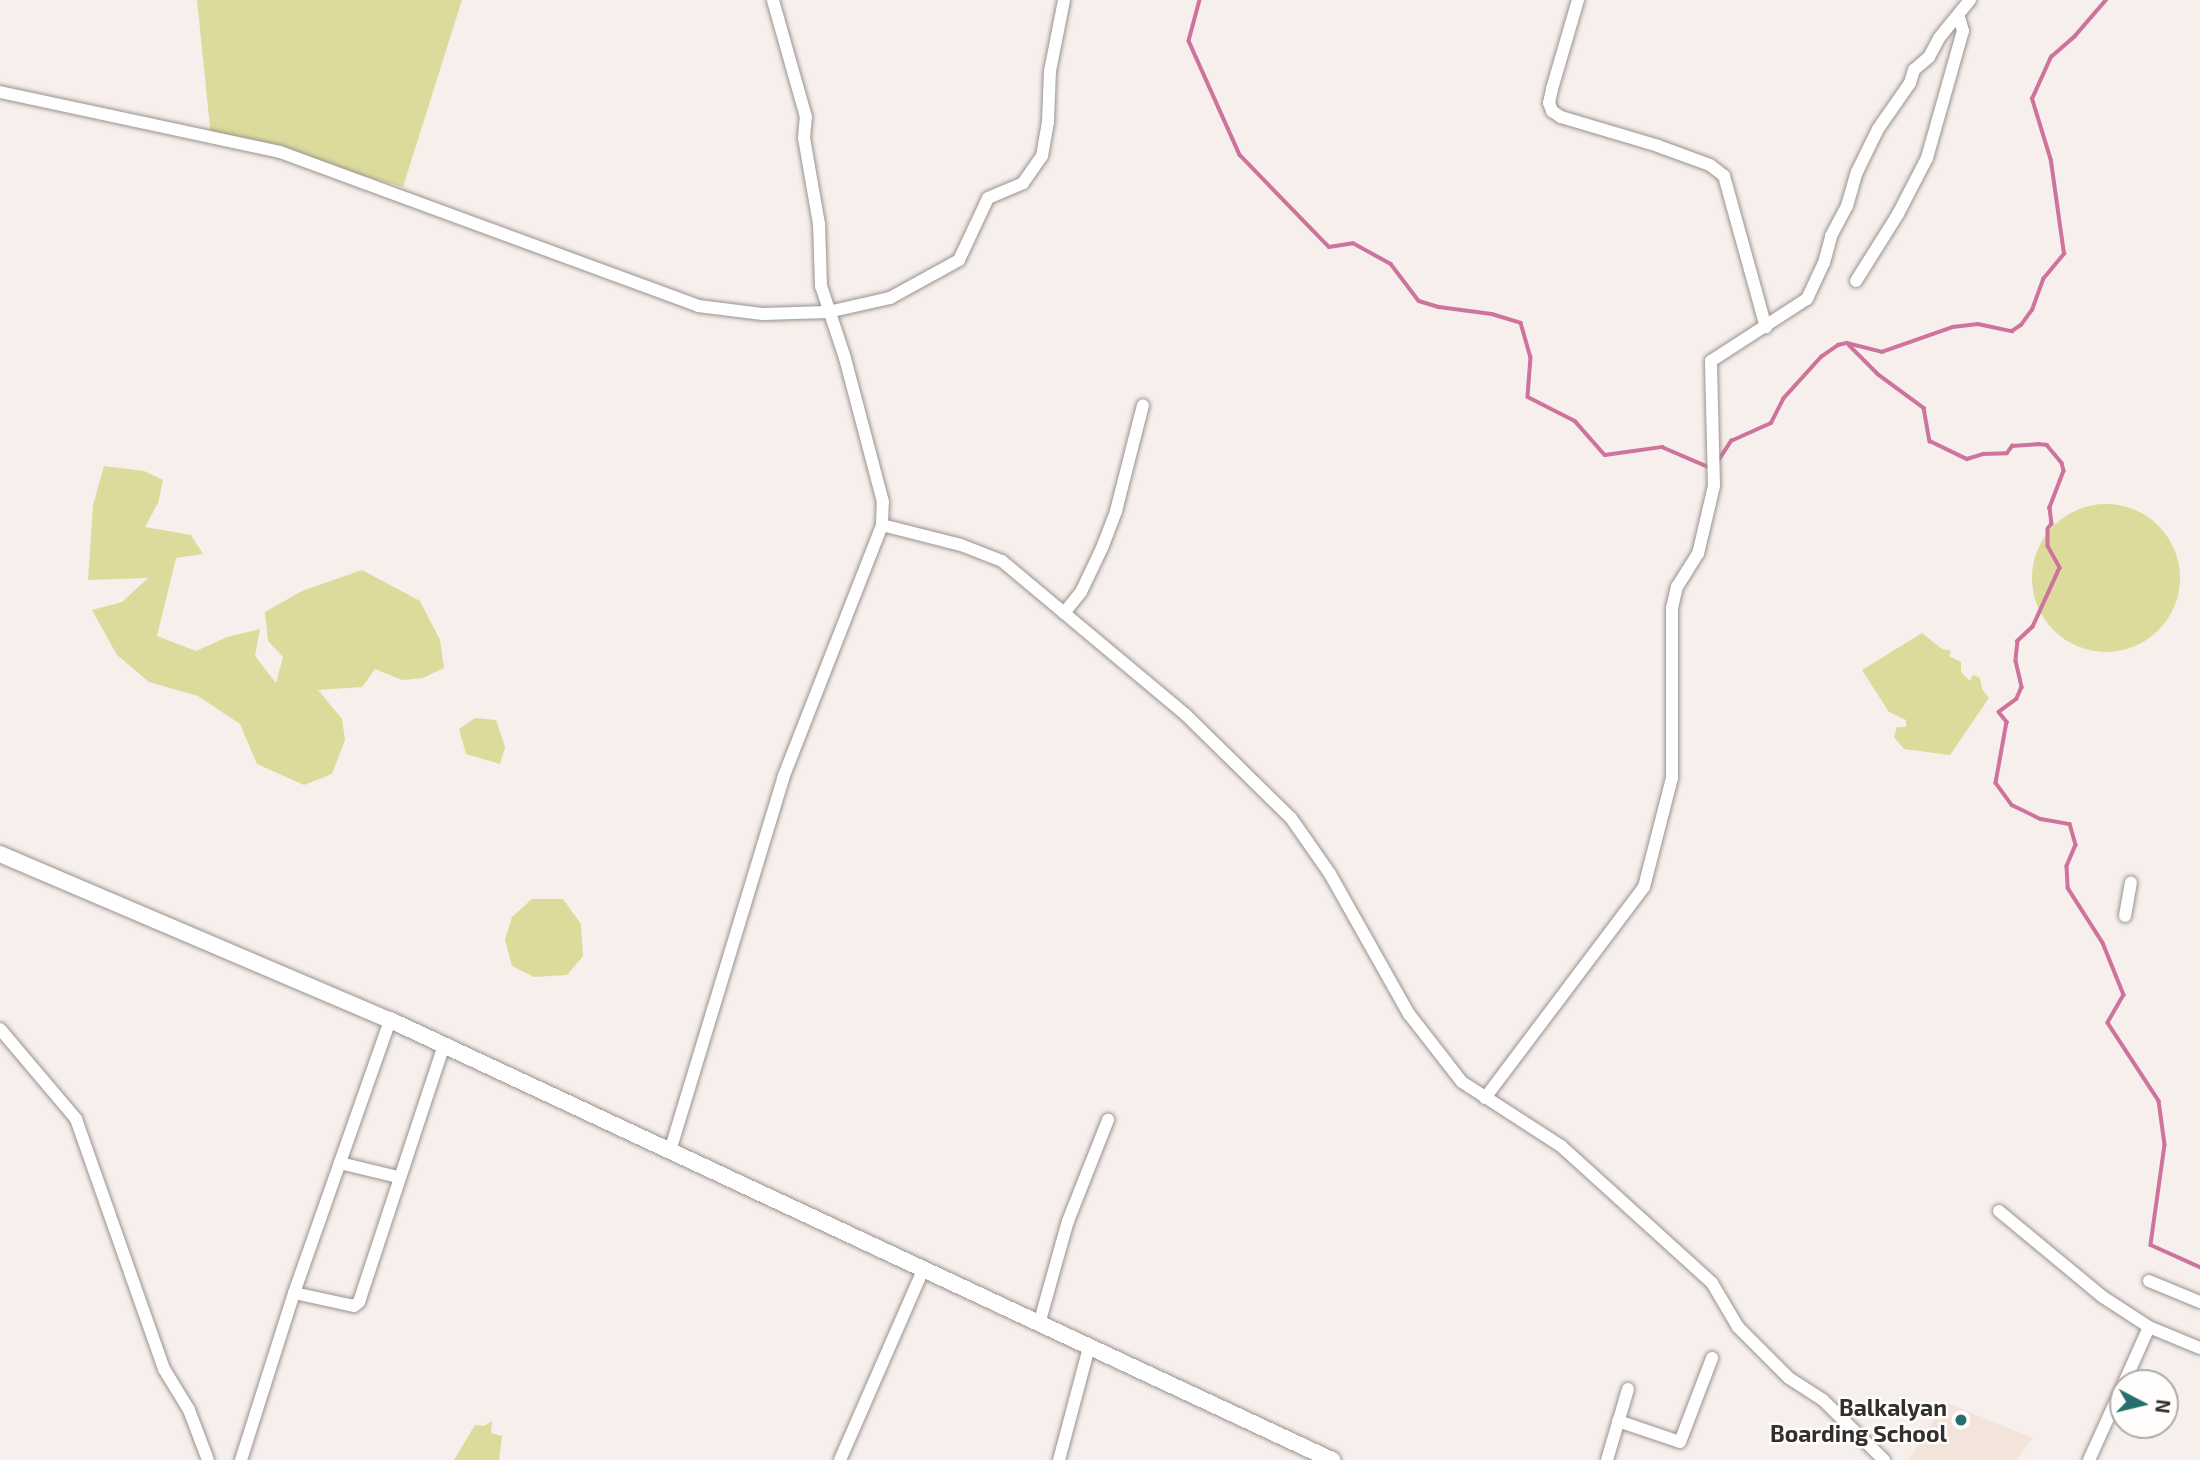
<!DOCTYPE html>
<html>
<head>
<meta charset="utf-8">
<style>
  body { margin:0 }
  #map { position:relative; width:2200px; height:1460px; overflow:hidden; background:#f7efeb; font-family:"Exo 2",sans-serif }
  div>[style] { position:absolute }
  .built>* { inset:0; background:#f2e3db }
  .green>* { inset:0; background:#dcdb9c }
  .round { border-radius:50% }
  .stream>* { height:3.5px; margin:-1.75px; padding:0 1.75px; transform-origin:1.75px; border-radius:1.75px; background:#cd739c }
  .roads { filter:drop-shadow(0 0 2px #99928e) drop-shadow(0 0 2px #99928e) }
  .street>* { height:12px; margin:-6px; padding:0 6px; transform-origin:6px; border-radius:6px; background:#fff }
  .secondary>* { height:16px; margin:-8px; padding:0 8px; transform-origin:8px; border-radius:8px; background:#fff }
  .dots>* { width:19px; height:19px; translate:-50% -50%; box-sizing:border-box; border:4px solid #fffefd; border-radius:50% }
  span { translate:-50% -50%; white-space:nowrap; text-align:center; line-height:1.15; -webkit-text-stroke:5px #fffefd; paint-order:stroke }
  .poi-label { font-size:23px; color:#322f2d; font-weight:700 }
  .right { translate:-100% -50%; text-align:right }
  .north { position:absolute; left:2109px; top:1369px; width:70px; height:70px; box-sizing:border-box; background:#fffefd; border:2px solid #adabaa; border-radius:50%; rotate:97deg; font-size:19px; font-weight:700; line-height:28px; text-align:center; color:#322f2d }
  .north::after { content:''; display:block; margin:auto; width:24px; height:32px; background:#25706e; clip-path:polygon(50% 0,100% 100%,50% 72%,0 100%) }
</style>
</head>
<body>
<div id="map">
  <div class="built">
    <div style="clip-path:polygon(1945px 1402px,2033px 1438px,2016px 1460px,1909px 1460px)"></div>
  </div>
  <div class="green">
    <div style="clip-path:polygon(197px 0,462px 0,403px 187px,280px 152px,211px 137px)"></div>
    <div style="clip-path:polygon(104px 466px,144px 471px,163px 480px,158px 503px,145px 527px,191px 535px,203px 554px,176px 558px,157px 636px,196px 651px,227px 637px,260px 629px,255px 656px,276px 683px,283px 657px,268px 641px,265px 612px,302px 591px,362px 570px,420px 601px,440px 640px,444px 668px,423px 678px,402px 680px,375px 669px,362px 687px,318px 690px,342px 719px,345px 740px,332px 774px,304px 785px,257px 764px,240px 724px,198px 696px,149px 682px,117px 655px,92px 610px,122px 602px,148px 578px,88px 580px,93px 505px)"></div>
    <div class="round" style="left:2032px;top:504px;width:148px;height:148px"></div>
    <div style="clip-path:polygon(1922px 633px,1942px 649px,1951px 651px,1949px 656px,1961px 662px,1961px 672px,1970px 681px,1973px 675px,1980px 678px,1982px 689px,1989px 698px,1950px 755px,1904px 749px,1894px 737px,1897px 727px,1906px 727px,1906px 720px,1889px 712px,1862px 670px)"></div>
    <div style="clip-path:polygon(475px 718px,496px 720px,505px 747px,500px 764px,466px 754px,459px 729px)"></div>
    <div style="clip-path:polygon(532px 899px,563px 899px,581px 924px,583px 956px,567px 975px,534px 977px,512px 966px,505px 940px,512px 917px)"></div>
    <div style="clip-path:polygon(492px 1421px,491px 1433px,502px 1436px,499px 1460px,454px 1460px,475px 1425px,484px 1426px)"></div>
  </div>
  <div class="stream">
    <div style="left:1200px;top:0;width:42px;rotate:105deg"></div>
    <div style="left:1189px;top:41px;width:125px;rotate:65.9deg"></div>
    <div style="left:1240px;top:155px;width:128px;rotate:45.9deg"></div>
    <div style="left:1329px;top:247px;width:24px;rotate:-9deg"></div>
    <div style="left:1353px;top:243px;width:43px;rotate:28.9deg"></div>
    <div style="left:1391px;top:264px;width:46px;rotate:52.9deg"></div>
    <div style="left:1419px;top:301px;width:21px;rotate:17deg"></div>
    <div style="left:1439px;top:307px;width:53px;rotate:7.5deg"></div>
    <div style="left:1492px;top:314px;width:30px;rotate:17deg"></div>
    <div style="left:1521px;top:323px;width:35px;rotate:74deg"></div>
    <div style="left:1531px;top:357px;width:40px;rotate:94.3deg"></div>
    <div style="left:1528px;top:397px;width:53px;rotate:27.1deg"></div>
    <div style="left:1575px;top:421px;width:45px;rotate:48.6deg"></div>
    <div style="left:1605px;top:455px;width:58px;rotate:-8deg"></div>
    <div style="left:1662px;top:447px;width:53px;rotate:23.2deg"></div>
    <div style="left:1849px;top:345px;width:42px;rotate:45deg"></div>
    <div style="left:1879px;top:375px;width:56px;rotate:36.3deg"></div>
    <div style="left:1924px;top:408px;width:34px;rotate:80deg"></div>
    <div style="left:1930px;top:441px;width:41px;rotate:25.9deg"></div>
    <div style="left:1967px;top:459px;width:17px;rotate:-17deg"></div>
    <div style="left:1983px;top:454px;width:24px;rotate:-2deg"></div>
    <div style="left:2007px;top:453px;width:9px;rotate:-54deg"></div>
    <div style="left:2012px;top:446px;width:26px;rotate:-4deg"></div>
    <div style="left:2038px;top:444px;width:9px;rotate:6deg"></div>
    <div style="left:2047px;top:445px;width:23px;rotate:50deg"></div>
    <div style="left:2062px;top:463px;width:8px;rotate:76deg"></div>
    <div style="left:2064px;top:471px;width:40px;rotate:111deg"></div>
    <div style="left:2050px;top:508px;width:16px;rotate:83deg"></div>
    <div style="left:2052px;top:524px;width:6px;rotate:129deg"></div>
    <div style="left:2048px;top:529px;width:17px;rotate:90deg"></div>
    <div style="left:2048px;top:546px;width:25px;rotate:61deg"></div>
    <div style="left:2060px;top:568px;width:65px;rotate:114.6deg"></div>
    <div style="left:2033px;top:627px;width:21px;rotate:137deg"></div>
    <div style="left:2018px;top:641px;width:20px;rotate:96deg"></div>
    <div style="left:2016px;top:661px;width:27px;rotate:77deg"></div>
    <div style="left:2022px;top:687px;width:13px;rotate:113deg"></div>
    <div style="left:2017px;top:699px;width:22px;rotate:144deg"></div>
    <div style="left:1999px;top:712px;width:13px;rotate:51deg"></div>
    <div style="left:2007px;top:722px;width:62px;rotate:100.2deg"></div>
    <div style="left:1996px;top:783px;width:27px;rotate:54deg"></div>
    <div style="left:2012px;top:805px;width:32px;rotate:26deg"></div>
    <div style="left:2041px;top:819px;width:29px;rotate:10deg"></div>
    <div style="left:2070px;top:824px;width:22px;rotate:74deg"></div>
    <div style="left:2076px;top:845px;width:23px;rotate:113deg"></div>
    <div style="left:2067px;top:866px;width:22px;rotate:87deg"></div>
    <div style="left:2068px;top:888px;width:65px;rotate:57.5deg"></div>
    <div style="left:2103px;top:943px;width:56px;rotate:68deg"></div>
    <div style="left:2124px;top:995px;width:32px;rotate:120deg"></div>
    <div style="left:2108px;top:1023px;width:93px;rotate:56.8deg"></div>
    <div style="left:2159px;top:1101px;width:44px;rotate:82.2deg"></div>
    <div style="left:2165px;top:1145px;width:101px;rotate:98deg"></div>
    <div style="left:2151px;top:1245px;width:54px;rotate:24.2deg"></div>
    <div style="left:1718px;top:461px;width:24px;rotate:-57deg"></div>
    <div style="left:1731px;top:441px;width:44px;rotate:-24.2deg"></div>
    <div style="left:1771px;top:423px;width:27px;rotate:-63deg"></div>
    <div style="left:1783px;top:399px;width:57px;rotate:-47.9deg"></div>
    <div style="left:1821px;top:357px;width:21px;rotate:-35deg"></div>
    <div style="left:1838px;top:345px;width:9px;rotate:-13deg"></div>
    <div style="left:1847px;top:343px;width:36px;rotate:14deg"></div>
    <div style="left:1882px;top:352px;width:75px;rotate:-19.4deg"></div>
    <div style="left:1953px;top:327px;width:25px;rotate:-7deg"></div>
    <div style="left:1978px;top:324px;width:35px;rotate:12deg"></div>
    <div style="left:2012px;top:331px;width:11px;rotate:-34deg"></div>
    <div style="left:2021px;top:325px;width:19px;rotate:-54deg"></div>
    <div style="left:2032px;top:310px;width:33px;rotate:-70deg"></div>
    <div style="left:2043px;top:279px;width:33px;rotate:-50deg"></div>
    <div style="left:2064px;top:254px;width:94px;rotate:-98deg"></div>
    <div style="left:2051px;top:161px;width:65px;rotate:-107deg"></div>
    <div style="left:2032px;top:99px;width:46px;rotate:-65.7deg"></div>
    <div style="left:2051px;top:57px;width:32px;rotate:-41deg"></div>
    <div style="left:2075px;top:36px;width:48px;rotate:-49.3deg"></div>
  </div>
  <div class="roads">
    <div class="street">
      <div style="left:1578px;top:0;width:93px;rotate:106.3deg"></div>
      <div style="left:1552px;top:89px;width:14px;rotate:102deg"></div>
      <div style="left:1549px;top:103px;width:9px;rotate:69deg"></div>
      <div style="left:1552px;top:111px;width:11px;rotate:34deg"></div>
      <div style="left:1561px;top:117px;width:101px;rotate:16.6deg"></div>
      <div style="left:1658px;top:146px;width:55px;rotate:20.1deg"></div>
      <div style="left:1710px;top:165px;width:18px;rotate:38deg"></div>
      <div style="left:1724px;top:176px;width:157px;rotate:74.5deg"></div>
      <div style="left:0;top:92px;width:286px;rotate:12.1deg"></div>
      <div style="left:280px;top:152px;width:445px;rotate:20.2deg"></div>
      <div style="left:698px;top:306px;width:65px;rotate:7deg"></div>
      <div style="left:763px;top:314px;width:65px;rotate:-1.8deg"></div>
      <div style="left:828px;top:312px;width:64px;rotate:-12.7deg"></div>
      <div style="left:890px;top:298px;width:79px;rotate:-28.8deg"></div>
      <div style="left:959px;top:260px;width:68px;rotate:-64.9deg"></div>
      <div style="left:988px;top:198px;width:38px;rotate:-23deg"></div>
      <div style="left:1023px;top:183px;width:33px;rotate:-55deg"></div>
      <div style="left:1042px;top:156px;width:35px;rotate:-80deg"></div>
      <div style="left:1048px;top:122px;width:51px;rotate:-87.8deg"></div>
      <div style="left:1050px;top:71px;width:72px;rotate:-78.8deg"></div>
      <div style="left:1856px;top:281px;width:79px;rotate:-57.9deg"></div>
      <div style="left:1898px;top:214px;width:63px;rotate:-62.6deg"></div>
      <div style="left:1927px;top:158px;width:132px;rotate:-74.2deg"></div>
      <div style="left:1963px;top:31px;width:15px;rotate:-106deg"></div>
      <div style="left:882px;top:525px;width:81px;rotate:14.2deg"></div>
      <div style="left:961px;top:545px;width:44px;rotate:21.3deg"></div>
      <div style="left:1002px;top:561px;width:239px;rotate:39.9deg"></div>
      <div style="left:1185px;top:714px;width:148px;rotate:44.5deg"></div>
      <div style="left:1291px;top:818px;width:68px;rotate:55.1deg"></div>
      <div style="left:1330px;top:874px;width:161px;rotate:60.6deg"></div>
      <div style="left:1409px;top:1014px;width:86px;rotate:52.1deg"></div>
      <div style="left:1462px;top:1082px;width:118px;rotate:32.9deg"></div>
      <div style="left:1561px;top:1146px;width:204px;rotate:42.2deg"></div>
      <div style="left:1712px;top:1283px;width:51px;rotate:59.4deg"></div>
      <div style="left:1738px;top:1327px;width:72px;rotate:45deg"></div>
      <div style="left:1789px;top:1378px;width:40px;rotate:32.9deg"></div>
      <div style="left:1823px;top:1400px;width:86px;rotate:44.5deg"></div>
      <div style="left:1064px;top:613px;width:27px;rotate:-51deg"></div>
      <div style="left:1081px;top:592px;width:49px;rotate:-64.5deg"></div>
      <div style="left:1102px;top:548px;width:40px;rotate:-69deg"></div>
      <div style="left:1116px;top:511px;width:109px;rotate:-75.7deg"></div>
      <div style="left:2125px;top:916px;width:34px;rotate:-80deg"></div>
      <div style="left:0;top:1029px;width:118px;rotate:49.8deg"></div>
      <div style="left:76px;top:1119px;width:265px;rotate:70.6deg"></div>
      <div style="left:164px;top:1369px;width:48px;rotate:58.6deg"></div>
      <div style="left:189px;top:1410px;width:53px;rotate:69.2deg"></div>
      <div style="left:1485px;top:1098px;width:264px;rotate:-53deg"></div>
      <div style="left:1644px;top:887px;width:113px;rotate:-75.6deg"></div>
      <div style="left:1672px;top:778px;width:170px;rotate:-90deg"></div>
      <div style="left:1672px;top:608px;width:22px;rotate:-77deg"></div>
      <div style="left:1677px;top:587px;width:39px;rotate:-58deg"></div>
      <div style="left:1698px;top:554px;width:70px;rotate:-76.8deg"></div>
      <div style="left:1714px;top:486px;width:125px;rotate:-91.4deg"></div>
      <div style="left:1711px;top:361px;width:114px;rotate:-32.9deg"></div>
      <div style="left:1807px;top:299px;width:40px;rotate:-65deg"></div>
      <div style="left:1824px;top:263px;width:28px;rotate:-75deg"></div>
      <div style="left:1831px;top:236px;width:34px;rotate:-62deg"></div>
      <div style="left:1847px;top:206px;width:35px;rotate:-74deg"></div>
      <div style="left:1857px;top:172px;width:48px;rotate:-64deg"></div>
      <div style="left:1878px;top:129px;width:56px;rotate:-55.2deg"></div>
      <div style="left:1910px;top:83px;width:14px;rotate:-73deg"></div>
      <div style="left:1914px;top:70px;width:20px;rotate:-41deg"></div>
      <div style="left:1929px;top:57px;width:21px;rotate:-62deg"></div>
      <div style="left:1939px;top:38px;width:49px;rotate:-50.8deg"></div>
      <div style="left:670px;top:1151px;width:390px;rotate:-73.1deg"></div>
      <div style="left:783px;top:778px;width:272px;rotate:-68.6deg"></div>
      <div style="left:882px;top:525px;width:23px;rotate:-88deg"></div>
      <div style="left:883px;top:502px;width:149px;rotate:-104.8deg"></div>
      <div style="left:845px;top:358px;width:76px;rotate:-108.4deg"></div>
      <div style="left:821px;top:286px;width:62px;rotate:-91.8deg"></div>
      <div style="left:819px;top:224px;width:87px;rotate:-99.9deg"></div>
      <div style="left:804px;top:138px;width:21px;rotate:-85deg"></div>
      <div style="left:806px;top:117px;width:122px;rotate:-105.8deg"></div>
      <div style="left:340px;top:1163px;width:60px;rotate:13.6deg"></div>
      <div style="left:1999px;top:1211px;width:135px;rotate:39.6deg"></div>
      <div style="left:2103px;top:1297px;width:55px;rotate:33.1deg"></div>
      <div style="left:2149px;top:1327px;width:55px;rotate:22.4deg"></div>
      <div style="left:2149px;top:1281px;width:55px;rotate:22.4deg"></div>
      <div style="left:294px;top:1293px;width:61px;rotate:12.2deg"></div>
      <div style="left:354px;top:1306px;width:6px;rotate:-39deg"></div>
      <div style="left:359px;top:1302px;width:271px;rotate:-71.7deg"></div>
      <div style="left:1039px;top:1324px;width:107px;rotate:-74.3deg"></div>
      <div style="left:1068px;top:1221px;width:109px;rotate:-68.4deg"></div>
      <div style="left:2124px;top:1383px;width:61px;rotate:-65.9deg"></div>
      <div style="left:1618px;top:1421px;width:65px;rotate:18.7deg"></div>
      <div style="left:1680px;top:1442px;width:90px;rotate:-69.1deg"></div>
      <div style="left:241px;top:1460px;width:175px;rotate:-72.4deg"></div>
      <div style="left:294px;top:1293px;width:289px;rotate:-70.6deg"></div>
      <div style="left:840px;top:1460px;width:207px;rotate:-66.4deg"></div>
      <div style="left:1059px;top:1460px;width:117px;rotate:-75.1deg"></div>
      <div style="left:1607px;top:1460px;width:74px;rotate:-73.5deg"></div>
      <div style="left:2089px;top:1460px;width:82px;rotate:-65.6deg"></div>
    </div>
    <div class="secondary">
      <div style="left:0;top:854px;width:424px;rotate:23.1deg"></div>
      <div style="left:390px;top:1020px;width:1040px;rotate:25.04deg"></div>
    </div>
  </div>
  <div class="dots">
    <div style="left:1961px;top:1420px;background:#25706e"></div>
  </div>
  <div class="poi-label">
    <span class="right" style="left:1947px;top:1420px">Balkalyan<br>Boarding School</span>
  </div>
  <div class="north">N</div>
</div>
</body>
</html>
